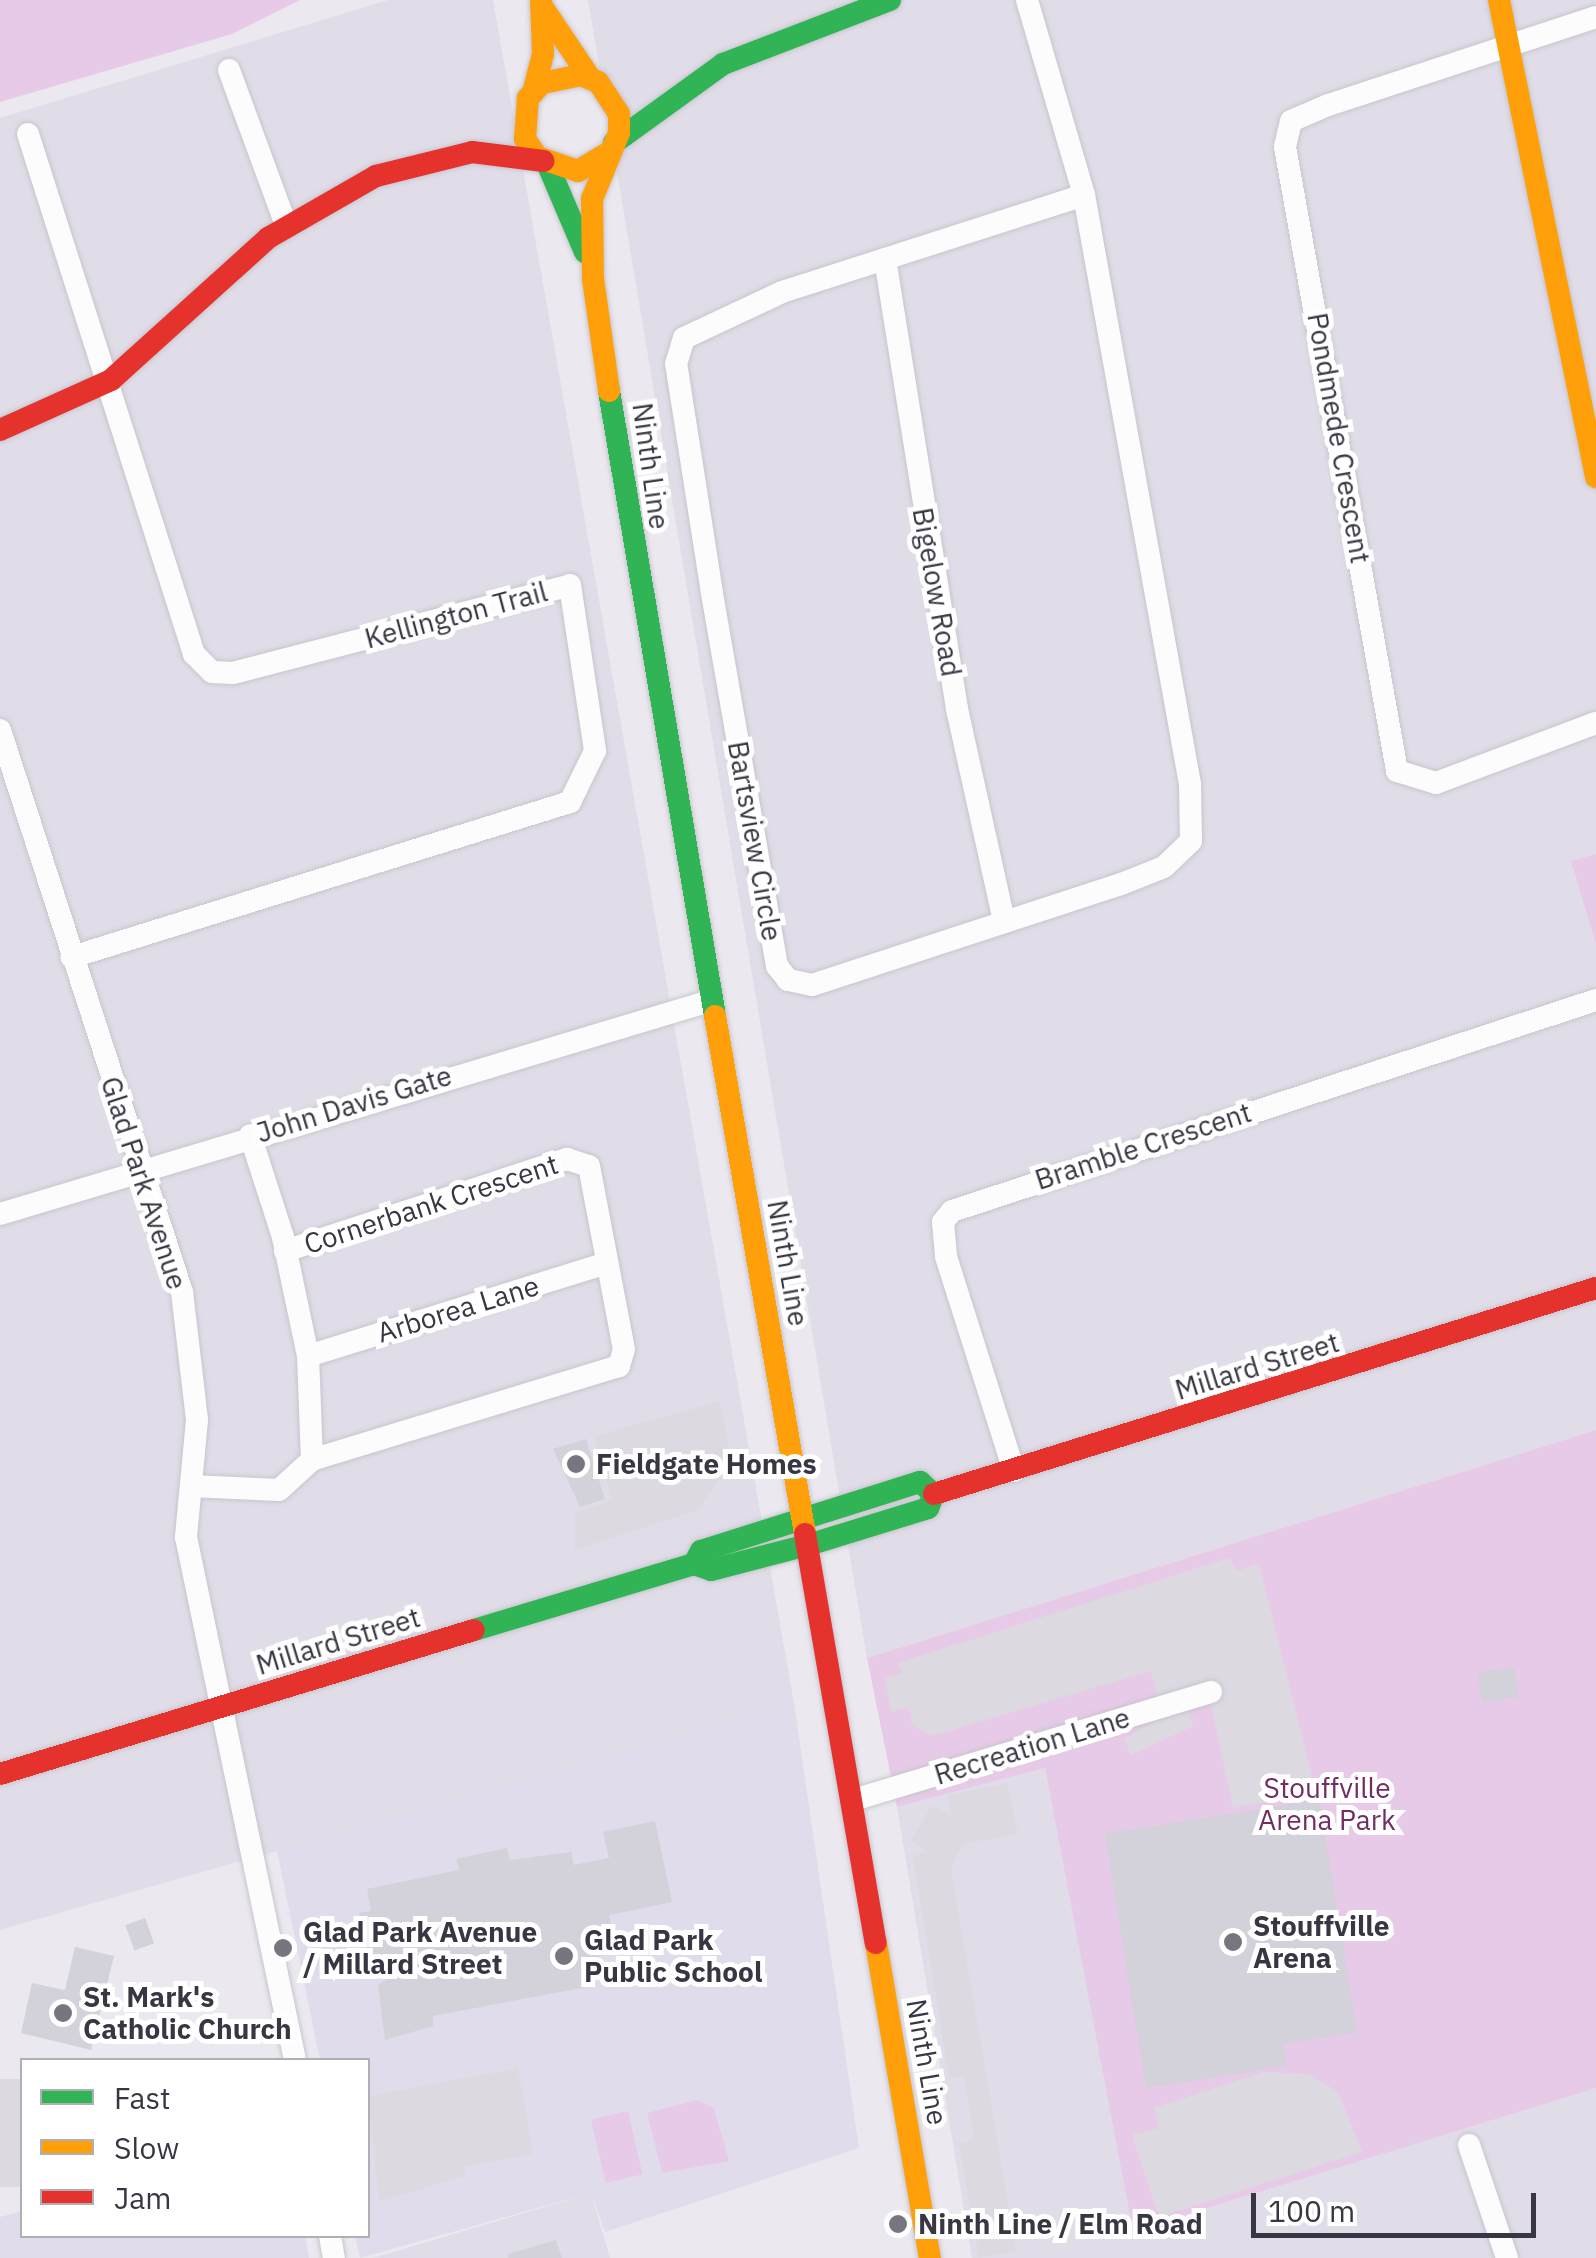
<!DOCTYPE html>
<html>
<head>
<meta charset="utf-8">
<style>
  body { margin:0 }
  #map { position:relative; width:1596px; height:2258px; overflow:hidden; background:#ebe9ef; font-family:"IBM Plex Sans",sans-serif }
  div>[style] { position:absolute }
  .residential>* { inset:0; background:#e0dde9 }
  .education>* { inset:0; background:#e1dcec }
  .green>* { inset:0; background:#e7cae7; transform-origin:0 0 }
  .parking>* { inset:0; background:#dcdae0; transform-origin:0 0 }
  .building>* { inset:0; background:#d3d1d9; transform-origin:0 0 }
  .roads { filter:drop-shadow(0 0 2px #c8c5cd) drop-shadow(0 0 2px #c8c5cd) }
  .street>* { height:22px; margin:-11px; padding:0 11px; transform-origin:11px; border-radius:11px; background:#fcfcfd }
  .fast>* { height:22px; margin:-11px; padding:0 11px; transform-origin:11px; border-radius:11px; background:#30b455 }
  .slow>* { height:22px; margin:-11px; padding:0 11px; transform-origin:11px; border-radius:11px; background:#ff9f0a }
  .jam>* { height:22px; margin:-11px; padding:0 11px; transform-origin:11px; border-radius:11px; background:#e5322d }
  .dots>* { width:28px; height:28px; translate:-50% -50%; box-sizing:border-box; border:5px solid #fff; border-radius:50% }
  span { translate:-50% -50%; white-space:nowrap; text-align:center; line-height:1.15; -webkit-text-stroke:10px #fff; paint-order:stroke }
  .street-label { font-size:28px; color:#393644 }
  .poi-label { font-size:28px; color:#393644; font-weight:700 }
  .left { translate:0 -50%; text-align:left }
  .park-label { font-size:28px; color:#722d62 }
  .legend { position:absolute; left:20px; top:2058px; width:350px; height:180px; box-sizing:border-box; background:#fff; border:2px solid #b0afb4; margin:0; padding:12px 18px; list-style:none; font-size:30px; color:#393644 }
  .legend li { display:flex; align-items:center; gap:20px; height:50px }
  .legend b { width:50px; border:2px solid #b0afb4 }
  .scale { position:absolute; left:1251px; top:2193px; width:285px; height:45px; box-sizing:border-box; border:5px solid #393644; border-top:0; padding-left:12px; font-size:30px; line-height:35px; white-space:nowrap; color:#393644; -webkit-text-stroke:8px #fff; paint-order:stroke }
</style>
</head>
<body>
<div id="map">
  <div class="residential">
    <div style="clip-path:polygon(388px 0,493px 0,794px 1703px,0 1930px,0 118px)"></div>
    <div style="clip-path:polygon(588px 0,1596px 0,1596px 1430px,867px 1658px)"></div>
    <div style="clip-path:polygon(1045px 1768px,1134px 2231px,1596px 2087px,1596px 2258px,972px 2258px,897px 1807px)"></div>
    <div style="clip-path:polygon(591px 2193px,610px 2258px,373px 2258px)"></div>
  </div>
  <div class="education">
    <div style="clip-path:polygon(794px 1703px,859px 2148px,605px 2232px,591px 2193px,360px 2258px,355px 2236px,368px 2236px,368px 2060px,320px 2060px,277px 1851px)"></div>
    <div style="clip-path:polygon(22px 2211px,22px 2236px,305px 2236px,309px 2258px,0 2258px,0 2217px)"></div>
  </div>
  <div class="green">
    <div style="clip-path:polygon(0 0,300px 0,232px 34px,0 102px)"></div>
    <div style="clip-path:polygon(1596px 854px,1596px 944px,1571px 861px)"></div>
    <div style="clip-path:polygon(1596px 1430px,1596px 2088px,1133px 2231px,1045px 1768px,897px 1807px,867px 1658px)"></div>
    <div style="clip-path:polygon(697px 2100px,714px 2108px,729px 2161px,662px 2173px,647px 2113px)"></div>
    <div style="left:628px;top:2111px;width:65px;height:38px;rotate:77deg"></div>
  </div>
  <div class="parking">
    <div style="clip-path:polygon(720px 1401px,731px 1463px,698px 1510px,575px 1550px,575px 1514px,612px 1500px,594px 1436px)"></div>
    <div style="clip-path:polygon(1229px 1558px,1237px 1571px,1259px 1563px,1316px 1793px,1233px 1808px,1211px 1704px,1188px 1709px,1193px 1726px,1131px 1755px,1124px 1739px,1162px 1717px,1151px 1671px,932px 1736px,913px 1725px,908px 1707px,891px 1712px,885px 1678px,902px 1673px,898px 1663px)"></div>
    <div style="clip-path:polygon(1007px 1783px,1018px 1834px,963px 1844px,951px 1868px,1016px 2251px,979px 2258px,959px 2144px,974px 2140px,964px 2077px,949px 2078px,913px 1856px,928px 1852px,911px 1841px,931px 1805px,951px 1815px,948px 1795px)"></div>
    <div style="clip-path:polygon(518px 2068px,533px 2154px,463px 2167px,467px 2175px,379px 2202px,368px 2096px)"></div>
    <div style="clip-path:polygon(1263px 2072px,1310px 2074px,1338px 2092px,1362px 2152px,1159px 2217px,1132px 2135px,1159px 2128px,1154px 2108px)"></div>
    <div style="left:22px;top:2079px;width:108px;height:23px;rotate:90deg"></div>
  </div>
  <div class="building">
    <div style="clip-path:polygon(586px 1439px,605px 1499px,580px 1507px,553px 1449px)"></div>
    <div style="left:1514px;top:1667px;width:30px;height:37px;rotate:81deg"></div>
    <div style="clip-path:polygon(1319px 1799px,1357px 2032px,1283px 2044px,1287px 2066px,1146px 2088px,1105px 1834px)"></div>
    <div style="clip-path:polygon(655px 1821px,672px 1902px,609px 1915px,611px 1925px,598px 1927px,604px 1955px,592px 1958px,597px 1985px,433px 2016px,433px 2026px,385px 2040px,378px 1985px,432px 1949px,369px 1962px,359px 1913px,371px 1911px,367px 1889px,459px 1870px,456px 1859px,507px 1848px,510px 1860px,571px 1852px,574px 1865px,609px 1858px,603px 1832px)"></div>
    <div style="left:145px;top:1918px;width:27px;height:21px;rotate:70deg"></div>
    <div style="clip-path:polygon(75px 1947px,114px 1956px,91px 2050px,21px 2033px,32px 1983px,65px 1990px)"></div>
    <div style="clip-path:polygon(556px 2240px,562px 2258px,508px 2258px,508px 2254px)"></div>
  </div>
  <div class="roads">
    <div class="street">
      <div style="left:1027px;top:0;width:203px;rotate:73.7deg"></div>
      <div style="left:1084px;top:195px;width:598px;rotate:79.8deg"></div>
      <div style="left:1190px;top:784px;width:57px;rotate:89deg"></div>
      <div style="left:1191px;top:841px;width:37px;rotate:136deg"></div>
      <div style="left:1164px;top:867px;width:46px;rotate:158.4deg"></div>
      <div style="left:1121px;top:884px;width:325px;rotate:161.9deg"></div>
      <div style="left:812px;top:985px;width:25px;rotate:-168deg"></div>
      <div style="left:788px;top:980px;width:18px;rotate:-128deg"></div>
      <div style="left:777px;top:966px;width:379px;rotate:-99.9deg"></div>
      <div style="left:712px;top:593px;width:232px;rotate:-98.9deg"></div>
      <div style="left:676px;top:364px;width:27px;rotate:-73deg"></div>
      <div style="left:684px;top:338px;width:108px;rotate:-25.1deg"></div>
      <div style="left:782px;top:292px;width:317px;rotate:-17.8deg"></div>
      <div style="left:1596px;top:17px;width:282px;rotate:161.8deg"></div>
      <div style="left:1328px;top:105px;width:40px;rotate:156.6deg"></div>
      <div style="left:1291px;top:121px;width:27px;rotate:103deg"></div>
      <div style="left:1285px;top:147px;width:634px;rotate:79.82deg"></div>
      <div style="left:1397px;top:771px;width:41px;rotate:17.1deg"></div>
      <div style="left:1436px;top:783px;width:171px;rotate:-20.6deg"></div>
      <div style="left:229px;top:70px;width:165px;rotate:69.8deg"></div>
      <div style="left:28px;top:134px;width:546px;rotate:72.3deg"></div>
      <div style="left:194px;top:654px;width:25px;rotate:45deg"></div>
      <div style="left:212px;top:672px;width:21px;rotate:3deg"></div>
      <div style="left:233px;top:673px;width:348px;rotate:-14.6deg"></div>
      <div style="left:570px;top:585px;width:168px;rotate:81.4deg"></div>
      <div style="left:595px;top:751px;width:57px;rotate:116.1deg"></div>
      <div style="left:570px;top:802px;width:522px;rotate:162.71deg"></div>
      <div style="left:885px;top:259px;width:456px;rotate:80.9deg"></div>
      <div style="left:957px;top:709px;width:217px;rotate:77.5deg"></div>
      <div style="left:0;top:730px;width:591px;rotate:72.06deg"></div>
      <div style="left:182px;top:1292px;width:129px;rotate:83.3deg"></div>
      <div style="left:197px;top:1420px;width:118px;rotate:95.4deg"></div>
      <div style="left:186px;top:1537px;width:534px;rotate:78.23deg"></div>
      <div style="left:0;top:1214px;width:741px;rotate:-16.7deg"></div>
      <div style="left:285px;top:1251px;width:297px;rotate:-18.1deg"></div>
      <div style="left:567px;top:1159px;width:23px;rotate:18deg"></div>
      <div style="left:589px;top:1166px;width:186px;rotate:79.2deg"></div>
      <div style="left:624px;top:1349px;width:18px;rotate:106deg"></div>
      <div style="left:619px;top:1366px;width:321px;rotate:163deg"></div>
      <div style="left:308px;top:1356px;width:313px;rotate:-17.3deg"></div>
      <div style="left:1014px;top:1471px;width:225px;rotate:-107.6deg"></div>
      <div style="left:946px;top:1256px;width:34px;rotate:-95deg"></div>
      <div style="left:943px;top:1222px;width:14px;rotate:-51deg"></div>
      <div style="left:952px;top:1211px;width:678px;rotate:-18.14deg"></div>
      <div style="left:191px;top:1486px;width:88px;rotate:2.6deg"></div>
      <div style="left:279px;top:1490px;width:45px;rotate:-42.3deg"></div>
      <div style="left:312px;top:1460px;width:104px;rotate:-92.2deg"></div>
      <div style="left:308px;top:1356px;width:122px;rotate:-101.9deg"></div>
      <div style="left:283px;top:1237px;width:107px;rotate:-107.9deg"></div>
      <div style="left:853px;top:1800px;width:374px;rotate:-16.8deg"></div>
      <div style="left:1469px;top:2145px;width:119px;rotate:71.4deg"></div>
      <div style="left:330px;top:2236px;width:22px;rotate:80deg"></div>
    </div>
    <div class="fast">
      <div style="left:614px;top:143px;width:135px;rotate:-35.9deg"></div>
      <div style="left:723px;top:64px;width:179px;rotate:-21deg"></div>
      <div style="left:547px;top:163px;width:97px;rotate:66.9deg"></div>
      <div style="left:609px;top:391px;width:634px;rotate:80.37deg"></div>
      <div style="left:694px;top:1564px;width:15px;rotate:-62deg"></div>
      <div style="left:701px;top:1551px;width:230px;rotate:-17.5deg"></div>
      <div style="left:920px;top:1482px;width:18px;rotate:41deg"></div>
      <div style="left:474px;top:1630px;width:230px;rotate:-16.7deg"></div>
      <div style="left:694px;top:1564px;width:18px;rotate:19deg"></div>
      <div style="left:711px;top:1570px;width:100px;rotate:-14.5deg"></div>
      <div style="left:808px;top:1545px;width:126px;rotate:-17.1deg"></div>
      <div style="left:928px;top:1508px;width:15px;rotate:-67deg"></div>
    </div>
    <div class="slow">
      <div style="left:1499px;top:0;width:487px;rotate:78.5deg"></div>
      <div style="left:543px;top:8px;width:84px;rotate:56.1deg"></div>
      <div style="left:533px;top:93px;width:40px;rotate:-75.6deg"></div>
      <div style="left:543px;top:54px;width:54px;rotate:-92.1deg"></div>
      <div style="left:609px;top:391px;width:113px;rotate:-98.1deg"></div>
      <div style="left:593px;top:279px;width:80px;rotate:-90.7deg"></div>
      <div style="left:592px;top:199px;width:71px;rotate:-67.8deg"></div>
      <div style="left:619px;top:133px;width:19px;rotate:-90deg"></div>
      <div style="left:619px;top:114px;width:38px;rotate:-123deg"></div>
      <div style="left:598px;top:82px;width:18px;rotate:-158deg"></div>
      <div style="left:581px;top:75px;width:40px;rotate:168deg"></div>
      <div style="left:542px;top:83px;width:21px;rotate:133deg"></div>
      <div style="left:528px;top:98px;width:41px;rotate:94.2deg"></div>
      <div style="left:525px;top:139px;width:22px;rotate:56deg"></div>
      <div style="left:537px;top:157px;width:43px;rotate:18.9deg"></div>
      <div style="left:578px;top:171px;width:39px;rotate:-31deg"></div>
      <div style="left:715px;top:1016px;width:526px;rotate:80.14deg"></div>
      <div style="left:876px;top:1943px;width:320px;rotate:80.3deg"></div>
    </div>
    <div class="jam">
      <div style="left:0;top:430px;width:122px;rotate:-24.2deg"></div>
      <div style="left:111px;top:380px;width:212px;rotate:-42.1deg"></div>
      <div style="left:268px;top:238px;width:125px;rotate:-29.9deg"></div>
      <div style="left:376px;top:176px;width:99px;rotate:-14deg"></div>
      <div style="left:472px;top:152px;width:72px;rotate:7.2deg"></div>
      <div style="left:934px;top:1494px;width:693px;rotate:-17.29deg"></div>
      <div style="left:805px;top:1534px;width:415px;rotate:80.2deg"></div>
      <div style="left:0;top:1774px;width:495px;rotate:-16.9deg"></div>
    </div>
  </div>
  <div class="dots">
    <div style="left:576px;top:1464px;background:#777580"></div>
    <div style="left:1233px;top:1942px;background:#777580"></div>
    <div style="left:283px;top:1948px;background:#777580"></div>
    <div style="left:564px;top:1956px;background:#777580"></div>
    <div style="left:63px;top:2013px;background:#777580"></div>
    <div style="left:898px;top:2224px;background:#777580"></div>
  </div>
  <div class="street-label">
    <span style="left:1339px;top:438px;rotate:80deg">Pondmede Crescent</span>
    <span style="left:651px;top:466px;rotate:82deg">Ninth Line</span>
    <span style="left:937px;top:592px;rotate:80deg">Bigelow Road</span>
    <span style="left:456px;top:615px;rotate:-15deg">Kellington Trail</span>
    <span style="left:755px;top:841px;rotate:80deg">Bartsview Circle</span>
    <span style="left:354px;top:1104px;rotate:-17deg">John Davis Gate</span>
    <span style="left:1143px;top:1146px;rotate:-18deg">Bramble Crescent</span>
    <span style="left:144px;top:1183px;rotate:72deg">Glad Park Avenue</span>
    <span style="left:431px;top:1204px;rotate:-18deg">Cornerbank Crescent</span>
    <span style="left:788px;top:1263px;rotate:80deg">Ninth Line</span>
    <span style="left:458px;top:1309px;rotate:-17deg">Arborea Lane</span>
    <span style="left:1257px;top:1366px;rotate:-17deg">Millard Street</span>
    <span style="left:338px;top:1641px;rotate:-17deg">Millard Street</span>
    <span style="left:1032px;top:1746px;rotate:-17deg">Recreation Lane</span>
    <span style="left:927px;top:2062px;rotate:80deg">Ninth Line</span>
  </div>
  <div class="poi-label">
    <span class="left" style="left:596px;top:1464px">Fieldgate Homes</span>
    <span class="left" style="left:1253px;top:1942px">Stouffville<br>Arena</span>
    <span class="left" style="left:303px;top:1948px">Glad Park Avenue<br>/ Millard Street</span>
    <span class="left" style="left:584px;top:1956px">Glad Park<br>Public School</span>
    <span class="left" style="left:83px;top:2013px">St. Mark's<br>Catholic Church</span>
    <span class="left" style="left:918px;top:2224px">Ninth Line / Elm Road</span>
  </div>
  <div class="park-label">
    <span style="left:1327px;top:1804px">Stouffville<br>Arena Park</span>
  </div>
  <ul class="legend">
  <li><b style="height:12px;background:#30b455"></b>Fast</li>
  <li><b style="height:12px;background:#ff9f0a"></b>Slow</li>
  <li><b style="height:12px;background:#e5322d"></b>Jam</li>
  </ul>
  <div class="scale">100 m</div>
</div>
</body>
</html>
